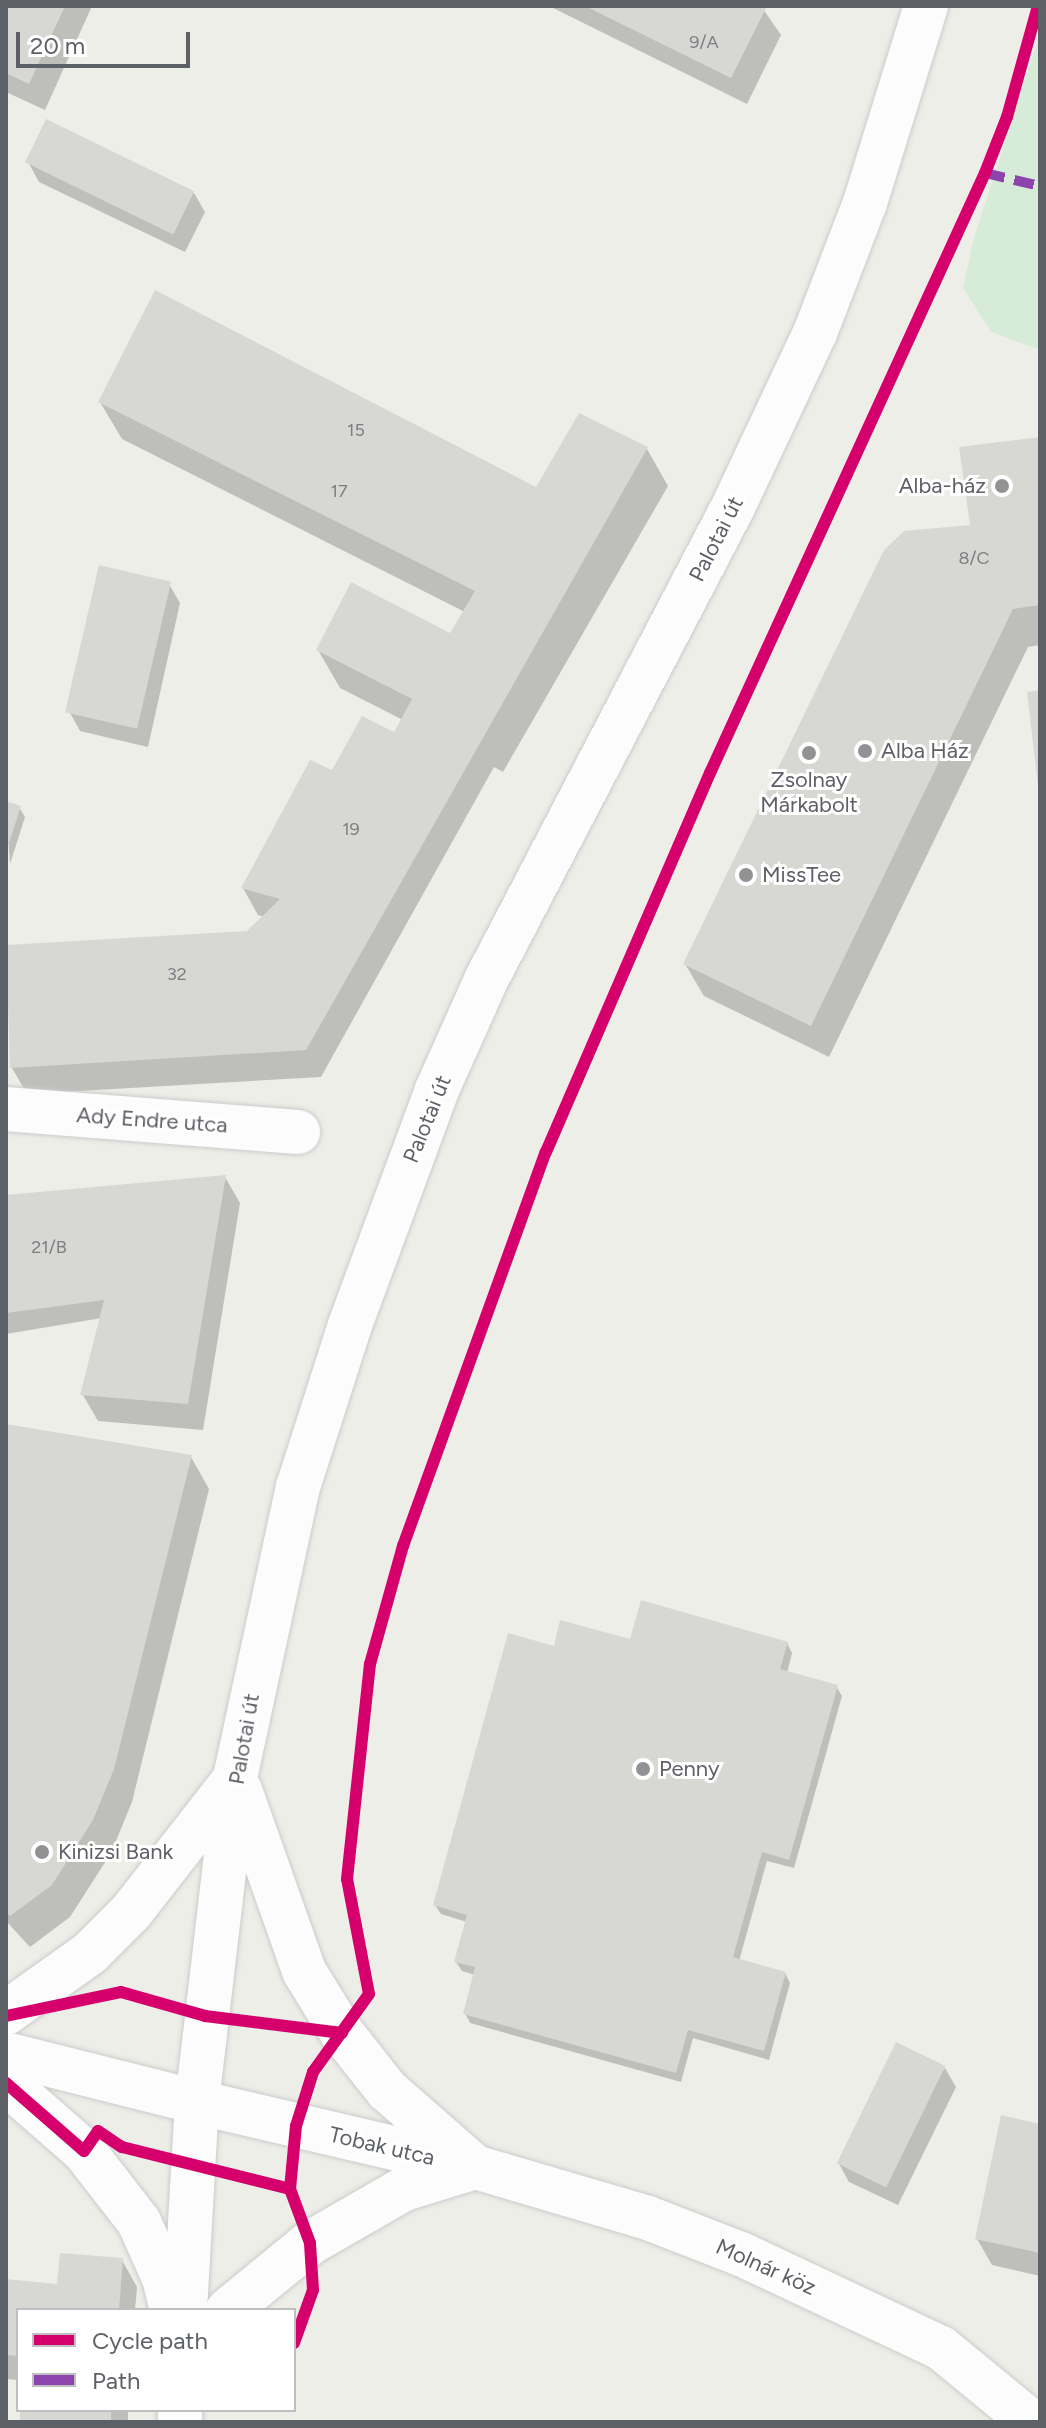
<!DOCTYPE html>
<html>
<head>
<meta charset="utf-8">
<style>
  body { margin:0 }
  #map { position:relative; width:1046px; height:2428px; overflow:hidden; background:#eeeee9; font-family:Figtree,sans-serif }
  div>[style] { position:absolute }
  .green>* { inset:0; background:#d6ebd8 }
  .shadow>* { inset:0; background:#0003; transform-origin:0 0 }
  .building>* { inset:0; background:#d7d7d4; transform-origin:0 0 }
  .roads { filter:drop-shadow(0 0 2px #cbcbcb) drop-shadow(0 0 2px #cbcbcb) }
  .street>* { height:44px; margin:-22px; padding:0 22px; transform-origin:22px; border-radius:22px; background:#fcfcfc }
  .secondary>* { height:44px; margin:-22px; padding:0 22px; transform-origin:22px; border-radius:22px; background:#fcfcfc }
  .quiet>* { height:10px; margin-top:-5px; transform-origin:0; background:repeating-linear-gradient(90deg,#8e44ad 0 20px,transparent 0 30px) }
  .cycleway>* { height:12px; margin:-6px; padding:0 6px; transform-origin:6px; border-radius:6px; background:#d6006c }
  .dots>* { width:22px; height:22px; translate:-50% -50%; box-sizing:border-box; border:4px solid #fff; border-radius:50% }
  span { translate:-50% -50%; white-space:nowrap; text-align:center; line-height:1.15; -webkit-text-stroke:6px #fff; paint-order:stroke }
  .number-label { font-size:18px; color:#7d7e83 }
  .number-label span { -webkit-text-stroke-width:0 }
  .poi-label { font-size:22px; color:#5e6067 }
  .right { translate:-100% -50%; text-align:right }
  .left { translate:0 -50%; text-align:left }
  .street-label { font-size:22px; color:#5e6067 }
  .frame { position:absolute; inset:0; border:8px solid #5e6067; pointer-events:none }
  .legend { position:absolute; left:16px; top:2308px; width:280px; height:104px; box-sizing:border-box; background:#fff; border:2px solid #bfbfc2; margin:0; padding:10px 14px; list-style:none; font-size:24px; color:#5e6067 }
  .legend li { display:flex; align-items:center; gap:16px; height:40px }
  .legend b { width:40px; border:2px solid #bfbfc2 }
  .scale { position:absolute; left:16px; top:32px; width:174px; height:36px; box-sizing:border-box; border:4px solid #5e6067; border-top:0; padding-left:10px; font-size:24px; line-height:28px; white-space:nowrap; color:#5e6067; -webkit-text-stroke:6px #fff; paint-order:stroke }
</style>
</head>
<body>
<div id="map">
  <div class="green">
    <div style="clip-path:polygon(1040px 33px,1040px 350px,991px 332px,963px 288px,974px 238px)"></div>
  </div>
  <div class="shadow">
    <div style="clip-path:polygon(6px 6px,92px 6px,45px 110px,6px 92px)"></div>
    <div style="clip-path:polygon(549px 6px,761px 6px,781px 35px,747px 104px)"></div>
    <div style="clip-path:polygon(28px 162px,194px 193px,205px 212px,185px 252px,39px 182px)"></div>
    <div style="clip-path:polygon(100px 402px,537px 490px,647px 449px,668px 486px,503px 772px,494px 767px,321px 1077px,27px 1094px,12px 1068px,6px 947px,248px 933px,265px 917px,258px 915px,243px 888px,332px 773px,395px 735px,403px 720px,340px 688px,318px 650px,451px 636px,465px 612px,122px 439px)"></div>
    <div style="clip-path:polygon(1040px 439px,1040px 645px,1028px 647px,829px 1057px,704px 996px,685px 964px,969px 527px)"></div>
    <div style="clip-path:polygon(169px 584px,180px 603px,148px 747px,80px 731px,69px 711px)"></div>
    <div style="clip-path:polygon(6px 803px,19px 807px,25px 817px,10px 864px)"></div>
    <div style="clip-path:polygon(225px 1177px,240px 1203px,203px 1430px,98px 1421px,83px 1395px,102px 1318px,6px 1334px,6px 1197px)"></div>
    <div style="clip-path:polygon(6px 1426px,191px 1457px,209px 1489px,132px 1802px,111px 1853px,70px 1917px,30px 1947px,6px 1921px)"></div>
    <div style="clip-path:polygon(631px 1642px,787px 1643px,792px 1653px,787px 1673px,836px 1686px,842px 1696px,794px 1868px,767px 1861px,739px 1961px,785px 1973px,790px 1983px,769px 2060px,693px 2038px,681px 2082px,470px 2023px,465px 2013px,475px 1975px,462px 1971px,456px 1962px,467px 1922px,441px 1914px,435px 1905px,555px 1648px)"></div>
    <div style="clip-path:polygon(945px 2068px,956px 2087px,898px 2205px,849px 2182px,838px 2162px)"></div>
    <div style="clip-path:polygon(1040px 2126px,1040px 2276px,992px 2265px,977px 2239px)"></div>
    <div style="clip-path:polygon(122px 2260px,137px 2287px,135px 2310px,18px 2310px,18px 2380px,6px 2379px,6px 2281px,59px 2286px)"></div>
    <div style="left:22px;top:2410px;width:106px;height:12px"></div>
  </div>
  <div class="building">
    <div style="clip-path:polygon(6px 6px,65px 6px,29px 84px,6px 73px)"></div>
    <div style="clip-path:polygon(585px 6px,767px 6px,731px 78px)"></div>
    <div style="left:46px;top:119px;width:165px;height:48px;rotate:26deg"></div>
    <div style="clip-path:polygon(155px 290px,536px 487px,579px 413px,648px 447px,306px 1050px,10px 1068px,6px 945px,247px 931px,280px 899px,241px 888px,310px 760px,332px 770px,362px 716px,394px 732px,412px 699px,316px 650px,351px 582px,450px 633px,475px 591px,98px 402px)"></div>
    <div style="clip-path:polygon(1040px 437px,1040px 605px,1013px 609px,811px 1026px,683px 964px,884px 550px,904px 531px,970px 525px,959px 447px)"></div>
    <div style="left:99px;top:565px;width:74px;height:151px;rotate:13deg"></div>
    <div style="clip-path:polygon(1040px 690px,1040px 785px,1038px 786px,1027px 692px)"></div>
    <div style="clip-path:polygon(6px 801px,21px 806px,7px 849px,6px 849px)"></div>
    <div style="clip-path:polygon(226px 1175px,188px 1404px,80px 1395px,104px 1300px,6px 1313px,6px 1195px)"></div>
    <div style="clip-path:polygon(6px 1424px,192px 1455px,114px 1769px,93px 1820px,52px 1885px,10px 1916px,6px 1911px)"></div>
    <div style="clip-path:polygon(641px 1600px,788px 1642px,780px 1669px,838px 1685px,789px 1860px,762px 1852px,733px 1957px,786px 1972px,764px 2051px,688px 2030px,676px 2073px,463px 2014px,475px 1967px,454px 1962px,467px 1915px,433px 1905px,508px 1633px,554px 1646px,560px 1620px,630px 1639px)"></div>
    <div style="left:896px;top:2042px;width:55px;height:135px;rotate:26deg"></div>
    <div style="clip-path:polygon(1001px 2115px,1040px 2124px,1040px 2253px,975px 2239px)"></div>
    <div style="clip-path:polygon(60px 2253px,123px 2258px,119px 2310px,18px 2310px,18px 2356px,6px 2355px,6px 2279px,57px 2284px)"></div>
    <div style="left:20px;top:2410px;width:91px;height:12px"></div>
  </div>
  <div class="roads">
    <div class="street">
      <div style="left:6px;top:1109px;width:293px;rotate:4.5deg"></div>
      <div style="left:197px;top:2102px;width:285px;rotate:13.2deg"></div>
      <div style="left:475px;top:2167px;width:180px;rotate:16.4deg"></div>
      <div style="left:648px;top:2218px;width:100px;rotate:21.2deg"></div>
      <div style="left:741px;top:2254px;width:221px;rotate:25.2deg"></div>
      <div style="left:941px;top:2348px;width:117px;rotate:39.4deg"></div>
    </div>
    <div class="secondary">
      <div style="left:240px;top:1790px;width:192px;rotate:70.5deg"></div>
      <div style="left:304px;top:1971px;width:73px;rotate:58.5deg"></div>
      <div style="left:342px;top:2033px;width:73px;rotate:51.7deg"></div>
      <div style="left:387px;top:2090px;width:117px;rotate:41.2deg"></div>
      <div style="left:6px;top:2013px;width:103px;rotate:-35.5deg"></div>
      <div style="left:90px;top:1953px;width:58px;rotate:-45deg"></div>
      <div style="left:131px;top:1912px;width:169px;rotate:-52deg"></div>
      <div style="left:6px;top:2054px;width:197px;rotate:14.1deg"></div>
      <div style="left:6px;top:2083px;width:103px;rotate:41.1deg"></div>
      <div style="left:84px;top:2151px;width:90px;rotate:52.2deg"></div>
      <div style="left:139px;top:2222px;width:61px;rotate:65.9deg"></div>
      <div style="left:164px;top:2278px;width:33px;rotate:76deg"></div>
      <div style="left:185px;top:2310px;width:208px;rotate:-86.7deg"></div>
      <div style="left:197px;top:2102px;width:326px;rotate:-83.3deg"></div>
      <div style="left:235px;top:1778px;width:298px;rotate:-77.8deg"></div>
      <div style="left:298px;top:1487px;width:170px;rotate:-72.2deg"></div>
      <div style="left:350px;top:1325px;width:248px;rotate:-69.7deg"></div>
      <div style="left:436px;top:1092px;width:123px;rotate:-65.9deg"></div>
      <div style="left:486px;top:980px;width:534px;rotate:-62.43deg"></div>
      <div style="left:733px;top:507px;width:192px;rotate:-64.8deg"></div>
      <div style="left:815px;top:333px;width:139px;rotate:-69deg"></div>
      <div style="left:865px;top:203px;width:206px;rotate:-72.8deg"></div>
      <div style="left:228px;top:2310px;width:106px;rotate:-39.3deg"></div>
      <div style="left:310px;top:2243px;width:108px;rotate:-29.9deg"></div>
      <div style="left:404px;top:2189px;width:74px;rotate:-17.2deg"></div>
      <div style="left:180px;top:2422px;width:12px;rotate:-90deg"></div>
    </div>
  </div>
  <div class="quiet">
    <div style="left:985px;top:173px;width:57px;rotate:13.3deg"></div>
  </div>
  <div class="cycleway">
    <div style="left:6px;top:2016px;width:117px;rotate:-11.8deg"></div>
    <div style="left:121px;top:1992px;width:87px;rotate:15.9deg"></div>
    <div style="left:205px;top:2016px;width:138px;rotate:7.1deg"></div>
    <div style="left:6px;top:2083px;width:103px;rotate:41.1deg"></div>
    <div style="left:84px;top:2151px;width:24px;rotate:-55deg"></div>
    <div style="left:98px;top:2131px;width:29px;rotate:34deg"></div>
    <div style="left:122px;top:2147px;width:173px;rotate:14deg"></div>
    <div style="left:294px;top:2343px;width:56px;rotate:-70.3deg"></div>
    <div style="left:313px;top:2290px;width:47px;rotate:-93.7deg"></div>
    <div style="left:310px;top:2243px;width:58px;rotate:-110.3deg"></div>
    <div style="left:290px;top:2189px;width:63px;rotate:-84.6deg"></div>
    <div style="left:296px;top:2126px;width:57px;rotate:-72.5deg"></div>
    <div style="left:313px;top:2072px;width:96px;rotate:-54.3deg"></div>
    <div style="left:369px;top:1994px;width:117px;rotate:-100.8deg"></div>
    <div style="left:347px;top:1879px;width:216px;rotate:-83.9deg"></div>
    <div style="left:370px;top:1664px;width:123px;rotate:-74.4deg"></div>
    <div style="left:403px;top:1546px;width:419px;rotate:-70.1deg"></div>
    <div style="left:546px;top:1152px;width:413px;rotate:-66.6deg"></div>
    <div style="left:710px;top:773px;width:660px;rotate:-65.38deg"></div>
    <div style="left:985px;top:173px;width:60px;rotate:-68.6deg"></div>
    <div style="left:1007px;top:117px;width:115px;rotate:-74.4deg"></div>
  </div>
  <div class="dots">
    <div style="left:1002px;top:486px;background:#909294"></div>
    <div style="left:865px;top:751px;background:#909294"></div>
    <div style="left:809px;top:753px;background:#909294"></div>
    <div style="left:746px;top:875px;background:#909294"></div>
    <div style="left:643px;top:1769px;background:#909294"></div>
    <div style="left:42px;top:1852px;background:#909294"></div>
  </div>
  <div class="number-label">
    <span style="left:704px;top:42px">9/A</span>
    <span style="left:356px;top:430px">15</span>
    <span style="left:339px;top:491px">17</span>
    <span style="left:974px;top:558px">8/C</span>
    <span style="left:351px;top:829px">19</span>
    <span style="left:177px;top:974px">32</span>
    <span style="left:49px;top:1247px">21/B</span>
  </div>
  <div class="poi-label">
    <span class="right" style="left:986px;top:486px">Alba-ház</span>
    <span class="left" style="left:881px;top:751px">Alba Ház</span>
    <span style="left:809px;top:792px">Zsolnay<br>Márkabolt</span>
    <span class="left" style="left:762px;top:875px">MissTee</span>
    <span class="left" style="left:659px;top:1769px">Penny</span>
    <span class="left" style="left:58px;top:1852px">Kinizsi Bank</span>
  </div>
  <div class="street-label">
    <span style="left:716px;top:539px;rotate:-63deg">Palotai út</span>
    <span style="left:427px;top:1119px;rotate:-68deg">Palotai út</span>
    <span style="left:152px;top:1120px;rotate:4deg">Ady Endre utca</span>
    <span style="left:244px;top:1739px;rotate:-80deg">Palotai út</span>
    <span style="left:382px;top:2146px;rotate:13deg">Tobak utca</span>
    <span style="left:766px;top:2267px;rotate:24deg">Molnár köz</span>
  </div>
  <div class="frame"></div>
  <ul class="legend">
  <li><b style="height:10px;background:#d6006c"></b>Cycle path</li>
  <li><b style="height:10px;background:#8e44ad"></b>Path</li>
  </ul>
  <div class="scale">20 m</div>
</div>
</body>
</html>
